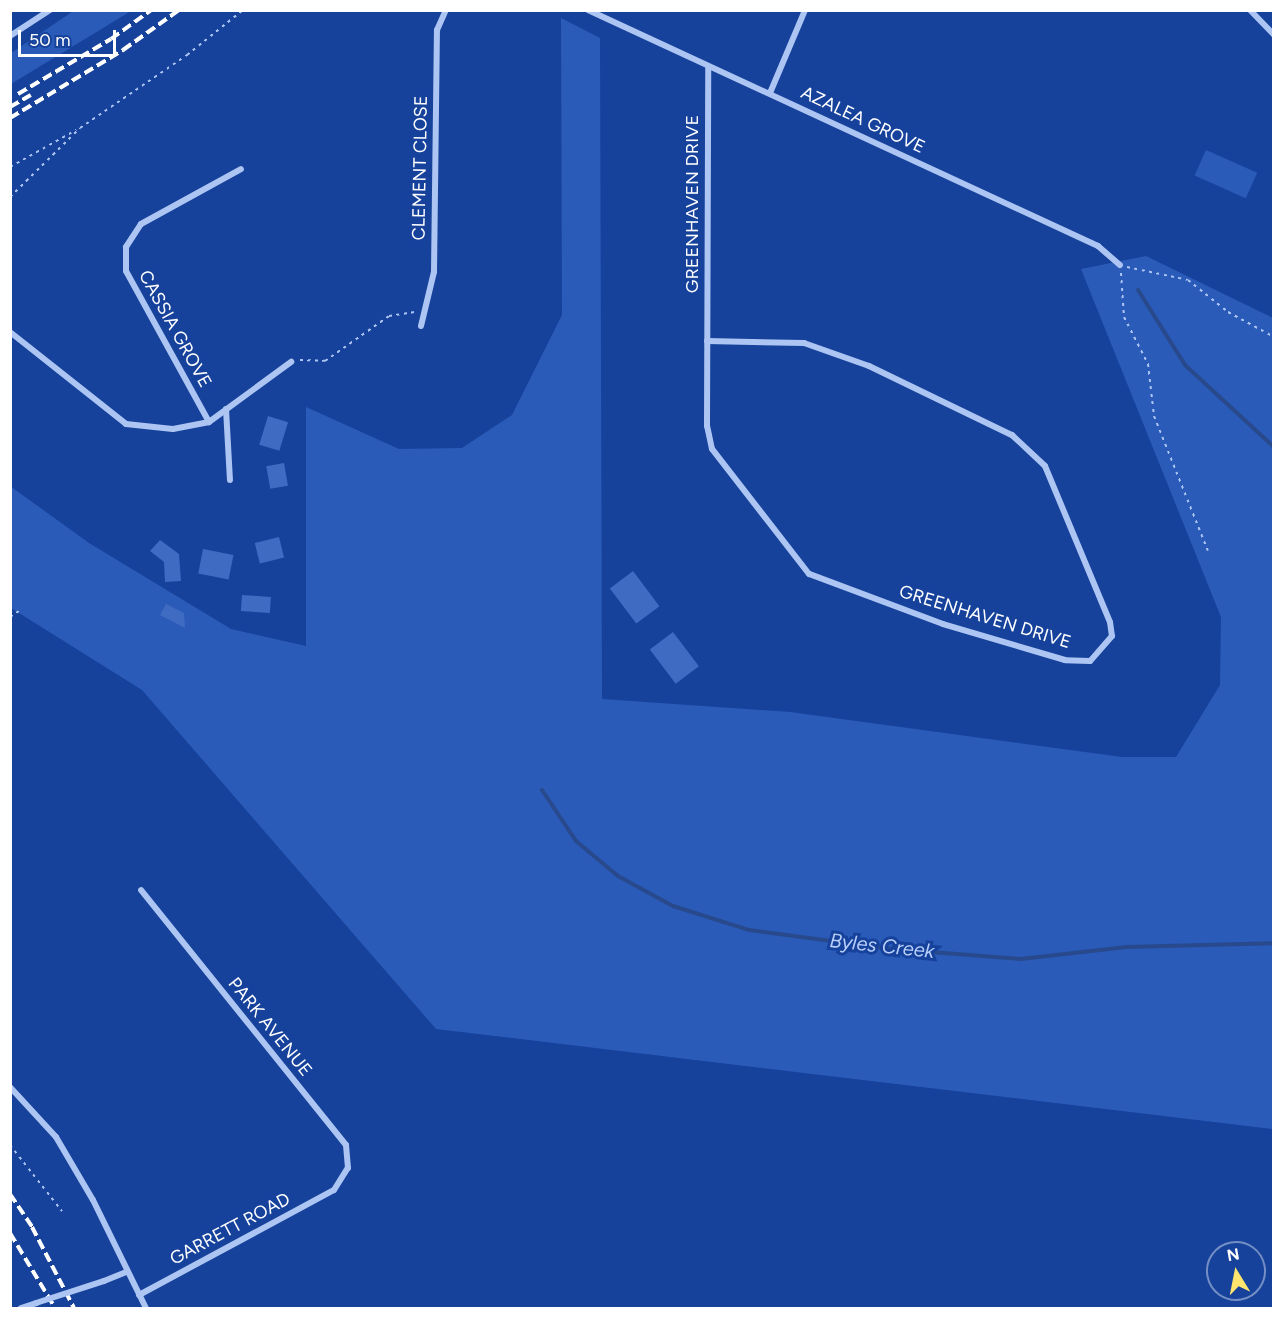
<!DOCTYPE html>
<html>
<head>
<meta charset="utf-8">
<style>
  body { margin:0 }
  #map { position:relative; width:1284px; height:1319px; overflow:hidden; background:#16429c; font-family:Figtree,sans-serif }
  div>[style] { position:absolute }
  .green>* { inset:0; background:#2a5bb9; transform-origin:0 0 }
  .stream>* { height:4px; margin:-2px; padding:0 2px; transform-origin:2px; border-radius:2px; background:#29498d }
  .building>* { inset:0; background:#3f6bc2; transform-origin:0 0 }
  .path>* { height:2px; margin-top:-1px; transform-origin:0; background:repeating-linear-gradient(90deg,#adc5f2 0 3px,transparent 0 7.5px) }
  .minor>* { height:6px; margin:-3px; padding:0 3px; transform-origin:3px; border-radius:3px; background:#adc5f2 }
  .rail>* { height:4px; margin-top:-2px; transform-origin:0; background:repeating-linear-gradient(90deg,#fff 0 10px,transparent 0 14.5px) }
  .minor-bridge>* { height:6px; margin:-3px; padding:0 3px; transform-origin:3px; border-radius:3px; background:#adc5f2 }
  span { translate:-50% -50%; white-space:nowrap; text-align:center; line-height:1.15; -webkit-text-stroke:6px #16429c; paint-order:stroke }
  .street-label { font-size:18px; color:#fff }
  .water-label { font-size:20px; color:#b9cff9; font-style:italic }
  .frame { position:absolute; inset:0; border:12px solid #fff; pointer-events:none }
  .north { position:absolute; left:1206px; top:1241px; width:60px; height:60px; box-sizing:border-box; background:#16429c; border:2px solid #738ec4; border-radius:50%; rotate:350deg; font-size:16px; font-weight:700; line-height:24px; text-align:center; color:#fff }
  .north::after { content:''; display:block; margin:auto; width:21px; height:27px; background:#ffe56e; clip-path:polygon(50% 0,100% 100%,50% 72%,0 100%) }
  .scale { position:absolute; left:18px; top:30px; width:98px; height:27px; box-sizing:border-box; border:3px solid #fff; border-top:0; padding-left:8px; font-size:18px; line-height:21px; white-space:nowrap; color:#fff; -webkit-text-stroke:4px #16429c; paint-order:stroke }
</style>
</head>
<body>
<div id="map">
  <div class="green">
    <div style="clip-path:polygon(75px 10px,131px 11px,11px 84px,11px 53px)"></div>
    <div style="clip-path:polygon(561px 18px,600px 38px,602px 699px,790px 712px,1122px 757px,1176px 757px,1220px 685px,1221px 617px,1081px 269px,1146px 256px,1273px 318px,1273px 1129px,436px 1029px,142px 690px,11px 608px,10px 486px,89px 543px,231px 629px,306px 646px,306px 407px,399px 449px,462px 448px,512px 415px,562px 315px)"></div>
    <div style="left:1206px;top:150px;width:56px;height:28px;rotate:24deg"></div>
  </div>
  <div class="stream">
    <div style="left:1138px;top:290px;width:89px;rotate:57.9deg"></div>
    <div style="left:1185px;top:365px;width:121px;rotate:42.7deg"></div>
    <div style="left:542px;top:790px;width:61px;rotate:56.3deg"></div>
    <div style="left:576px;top:841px;width:55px;rotate:39.8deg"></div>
    <div style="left:618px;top:876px;width:63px;rotate:28.6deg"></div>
    <div style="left:673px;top:906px;width:80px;rotate:17.5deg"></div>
    <div style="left:749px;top:930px;width:144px;rotate:7.6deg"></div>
    <div style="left:892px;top:949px;width:129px;rotate:4.4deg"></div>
    <div style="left:1021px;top:959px;width:106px;rotate:-6.5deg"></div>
    <div style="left:1126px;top:947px;width:148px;rotate:-1.5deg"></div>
  </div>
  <div class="building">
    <div style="left:268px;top:416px;width:21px;height:30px;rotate:17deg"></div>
    <div style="left:284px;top:463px;width:23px;height:18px;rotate:80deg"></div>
    <div style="left:279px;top:537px;width:21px;height:25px;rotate:76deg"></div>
    <div style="clip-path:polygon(160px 540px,179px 554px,181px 581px,165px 582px,164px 562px,150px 551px)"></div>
    <div style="left:203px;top:549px;width:31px;height:25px;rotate:11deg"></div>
    <div style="left:633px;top:571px;width:44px;height:29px;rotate:53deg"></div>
    <div style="left:242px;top:595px;width:29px;height:16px;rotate:4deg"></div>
    <div style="clip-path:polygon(166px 604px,184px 613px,185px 628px,160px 615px)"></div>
    <div style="left:673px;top:632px;width:43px;height:29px;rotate:53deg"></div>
  </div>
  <div class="path">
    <div style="left:10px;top:167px;width:76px;rotate:-29.3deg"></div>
    <div style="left:10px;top:197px;width:98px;rotate:-44.6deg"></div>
    <div style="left:80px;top:128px;width:130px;rotate:-34.3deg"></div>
    <div style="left:187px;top:55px;width:72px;rotate:-38.8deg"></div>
    <div style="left:1127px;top:267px;width:62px;rotate:12deg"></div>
    <div style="left:1188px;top:280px;width:51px;rotate:38.7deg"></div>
    <div style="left:1228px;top:312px;width:52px;rotate:28.5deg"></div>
    <div style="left:1121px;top:273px;width:44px;rotate:86.1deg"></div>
    <div style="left:1124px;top:317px;width:53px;rotate:62.9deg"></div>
    <div style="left:1148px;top:364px;width:52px;rotate:83.4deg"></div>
    <div style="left:1154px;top:416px;width:145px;rotate:68.2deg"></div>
    <div style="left:300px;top:360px;width:25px;rotate:2deg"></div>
    <div style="left:325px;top:361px;width:78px;rotate:-35.1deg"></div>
    <div style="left:389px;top:316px;width:26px;rotate:-9deg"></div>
    <div style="left:10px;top:617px;width:11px;rotate:-34deg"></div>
    <div style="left:10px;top:1145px;width:84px;rotate:51.8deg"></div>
  </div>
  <div class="minor">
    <div style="left:588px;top:10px;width:562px;rotate:24.83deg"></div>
    <div style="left:1098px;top:246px;width:29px;rotate:41deg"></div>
    <div style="left:1250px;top:10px;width:35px;rotate:46deg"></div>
    <div style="left:10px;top:36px;width:48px;rotate:-33deg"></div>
    <div style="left:770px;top:93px;width:90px;rotate:-67.1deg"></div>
    <div style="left:421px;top:326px;width:56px;rotate:-76.5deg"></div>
    <div style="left:434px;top:272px;width:242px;rotate:-89.3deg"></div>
    <div style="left:437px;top:30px;width:22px;rotate:-66deg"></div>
    <div style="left:10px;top:332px;width:148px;rotate:38.4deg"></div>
    <div style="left:126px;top:424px;width:47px;rotate:6.1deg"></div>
    <div style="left:173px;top:429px;width:37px;rotate:-11deg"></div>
    <div style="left:209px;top:422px;width:102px;rotate:-36.2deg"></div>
    <div style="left:707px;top:341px;width:97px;rotate:1.2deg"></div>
    <div style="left:804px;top:343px;width:69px;rotate:19.5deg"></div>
    <div style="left:869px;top:366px;width:159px;rotate:25.8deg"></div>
    <div style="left:1012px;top:435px;width:45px;rotate:43.2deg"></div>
    <div style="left:1045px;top:466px;width:169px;rotate:67.4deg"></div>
    <div style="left:1110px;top:622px;width:14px;rotate:82deg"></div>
    <div style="left:1112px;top:636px;width:33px;rotate:131deg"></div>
    <div style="left:1090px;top:661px;width:25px;rotate:-178deg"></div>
    <div style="left:1065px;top:660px;width:127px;rotate:-163.6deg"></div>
    <div style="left:943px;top:624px;width:143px;rotate:-159.5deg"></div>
    <div style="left:809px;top:574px;width:158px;rotate:-127.8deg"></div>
    <div style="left:712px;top:449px;width:24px;rotate:-102deg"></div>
    <div style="left:707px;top:426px;width:359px;rotate:-89.8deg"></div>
    <div style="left:226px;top:409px;width:71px;rotate:86.8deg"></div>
    <div style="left:209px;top:422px;width:172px;rotate:-118.8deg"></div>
    <div style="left:126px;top:271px;width:24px;rotate:-90deg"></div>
    <div style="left:126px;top:247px;width:27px;rotate:-57deg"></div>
    <div style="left:141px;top:224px;width:114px;rotate:-28.8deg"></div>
    <div style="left:10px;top:1087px;width:68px;rotate:47.4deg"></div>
    <div style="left:56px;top:1137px;width:73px;rotate:59.6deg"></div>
    <div style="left:93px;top:1200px;width:120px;rotate:63.9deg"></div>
    <div style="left:104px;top:1281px;width:24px;rotate:-22deg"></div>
    <div style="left:139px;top:1295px;width:221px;rotate:-28.3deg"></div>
    <div style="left:334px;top:1190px;width:26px;rotate:-58deg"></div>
    <div style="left:348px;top:1168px;width:23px;rotate:-95deg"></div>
    <div style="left:346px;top:1145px;width:327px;rotate:-128.8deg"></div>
    <div style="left:21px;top:1308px;width:16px;rotate:-18deg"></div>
  </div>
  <div class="rail">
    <div style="left:18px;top:94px;width:108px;rotate:-30.6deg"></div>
    <div style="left:111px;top:39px;width:49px;rotate:-35.9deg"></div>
    <div style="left:10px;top:107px;width:24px;rotate:-30deg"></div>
    <div style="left:10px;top:118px;width:132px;rotate:-31deg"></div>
    <div style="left:123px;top:50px;width:69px;rotate:-35.5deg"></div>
    <div style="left:10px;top:1194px;width:40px;rotate:56deg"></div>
    <div style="left:32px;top:1227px;width:91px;rotate:62.6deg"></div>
    <div style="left:10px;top:1233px;width:87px;rotate:59deg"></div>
  </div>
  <div class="minor-bridge">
    <div style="left:36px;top:1303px;width:71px;rotate:-17.9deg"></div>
  </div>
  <div class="street-label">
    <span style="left:863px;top:120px;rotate:25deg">AZALEA GROVE</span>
    <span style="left:420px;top:168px;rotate:-89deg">CLEMENT CLOSE</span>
    <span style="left:692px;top:204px;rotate:-90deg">GREENHAVEN DRIVE</span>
    <span style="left:175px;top:329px;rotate:61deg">CASSIA GROVE</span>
    <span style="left:985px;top:617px;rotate:17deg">GREENHAVEN DRIVE</span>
    <span style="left:270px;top:1027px;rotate:51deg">PARK AVENUE</span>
    <span style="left:230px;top:1229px;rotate:-28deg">GARRETT ROAD</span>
  </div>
  <div class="water-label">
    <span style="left:882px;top:946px;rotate:6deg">Byles Creek</span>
  </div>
  <div class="frame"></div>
  <div class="north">N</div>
  <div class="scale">50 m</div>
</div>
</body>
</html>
